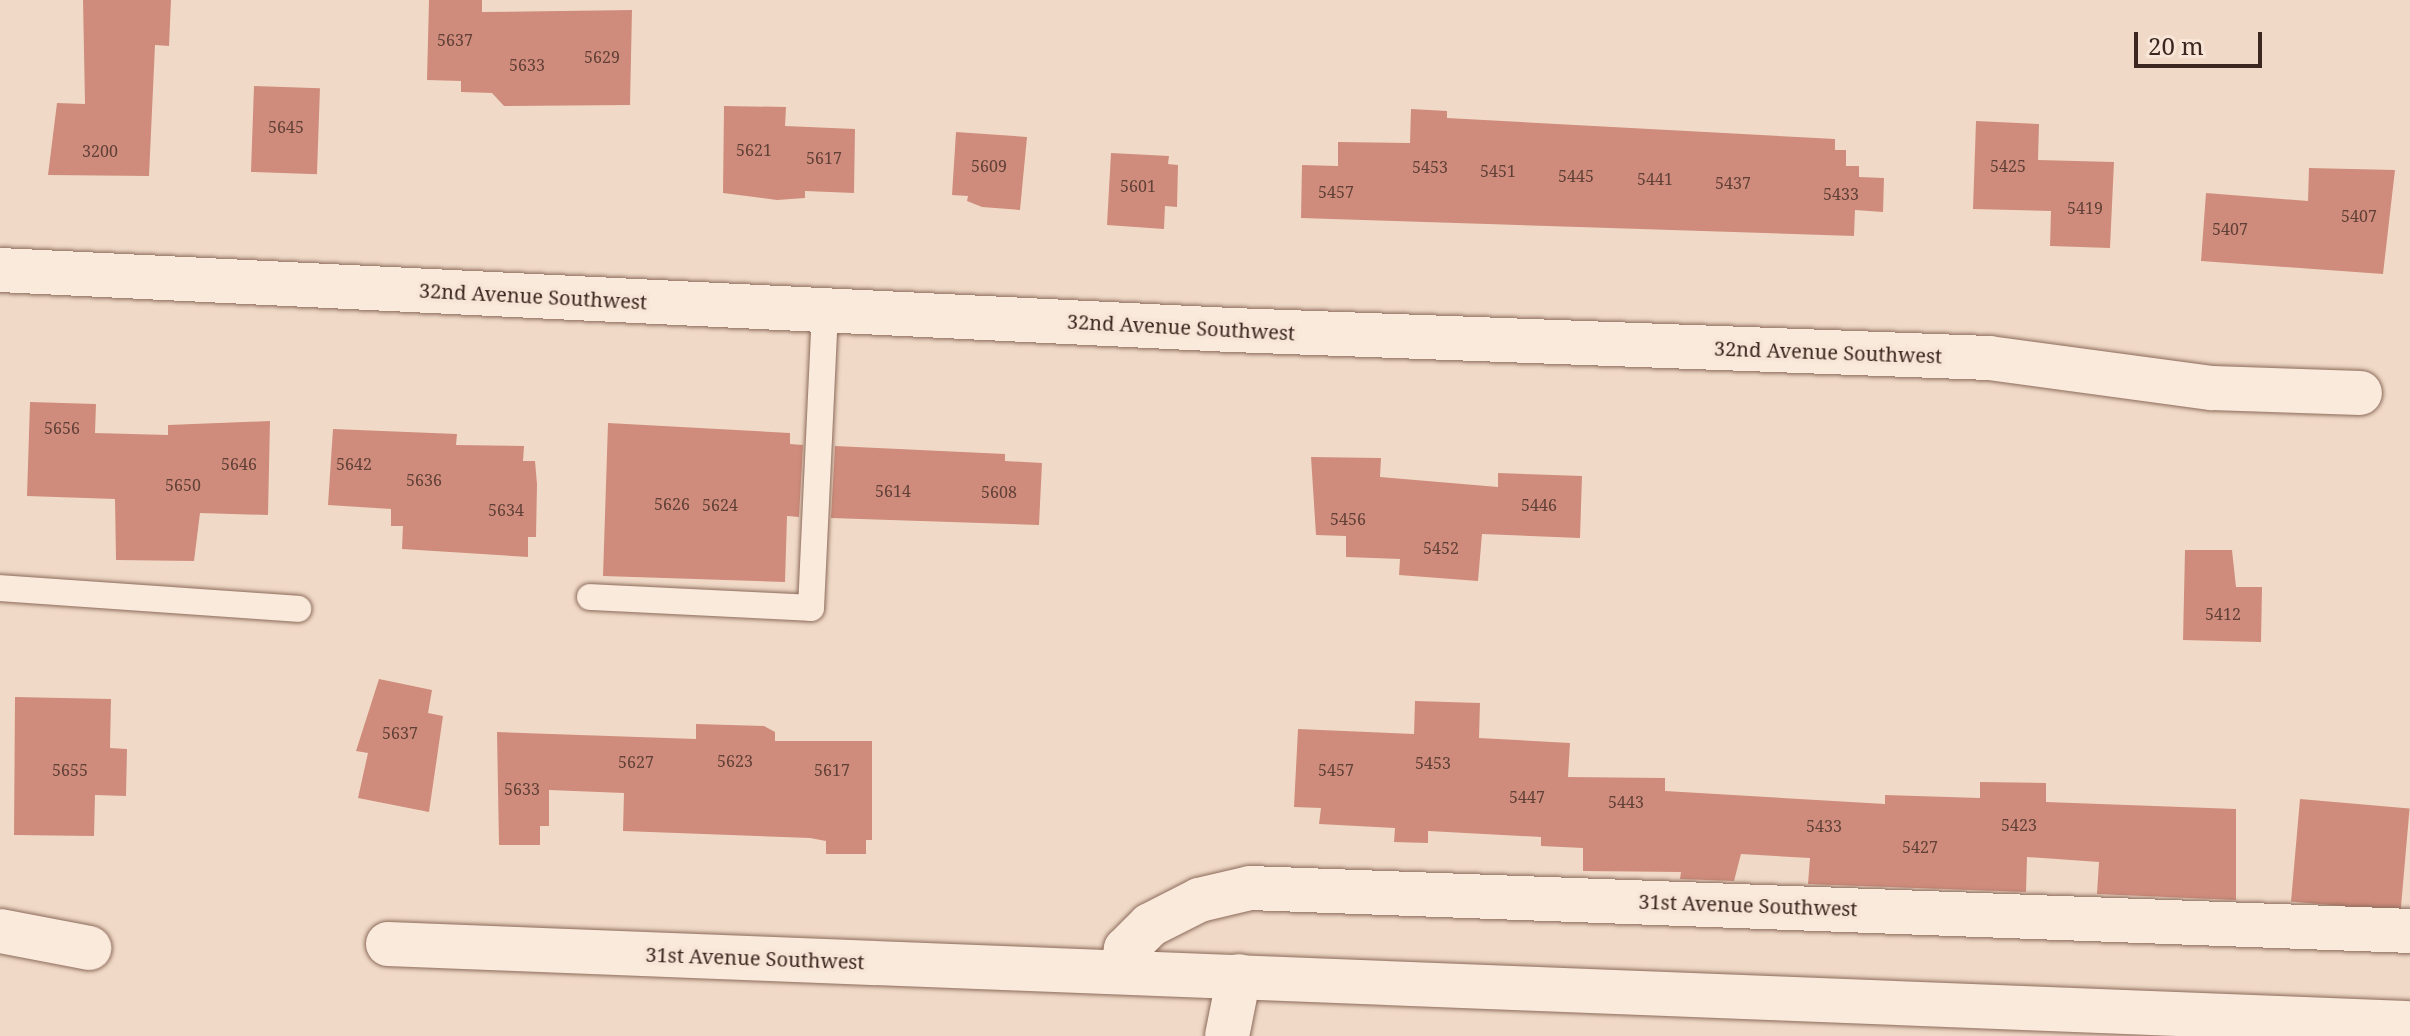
<!DOCTYPE html>
<html>
<head>
<meta charset="utf-8">
<style>
  body { margin:0 }
  #map { position:relative; width:2410px; height:1036px; overflow:hidden; background:#f0dac7; font-family:"Noto Serif",serif }
  div>[style] { position:absolute }
  .building>* { inset:0; background:#cf8c7c; transform-origin:0 0 }
  .roads { filter:drop-shadow(0 0 2px #8c6a5b) drop-shadow(0 0 2px #8c6a5b) }
  .lane>* { height:26px; margin:-13px; padding:0 13px; transform-origin:13px; border-radius:13px; background:#faeadb }
  .street>* { height:44px; margin:-22px; padding:0 22px; transform-origin:22px; border-radius:22px; background:#faeadb }
  span { translate:-50% -50%; white-space:nowrap; text-align:center; line-height:1.15; -webkit-text-stroke:7px #f7e6d7; paint-order:stroke }
  .number-label { font-size:16px; color:#614037 }
  .number-label span { -webkit-text-stroke-width:0 }
  .street-label { font-size:20px; color:#3c2720 }
  .scale { position:absolute; left:2134px; top:32px; width:128px; height:36px; box-sizing:border-box; border:4px solid #3c2720; border-top:0; padding-left:10px; font-size:24px; line-height:28px; white-space:nowrap; color:#3c2720; -webkit-text-stroke:6px #f7e6d7; paint-order:stroke }
</style>
</head>
<body>
<div id="map">
  <div class="building">
    <div style="clip-path:polygon(83px 0,171px 0,169px 46px,155px 45px,149px 176px,48px 175px,57px 103px,85px 104px)"></div>
    <div style="clip-path:polygon(429px 0,482px 0,482px 12px,632px 10px,630px 105px,504px 106px,492px 93px,461px 92px,461px 81px,427px 80px)"></div>
    <div style="left:254px;top:86px;width:66px;height:86px;rotate:2deg"></div>
    <div style="clip-path:polygon(724px 106px,786px 107px,785px 126px,855px 129px,854px 193px,805px 191px,805px 198px,777px 200px,723px 193px)"></div>
    <div style="clip-path:polygon(1411px 109px,1447px 111px,1447px 118px,1835px 139px,1835px 150px,1846px 150px,1846px 166px,1859px 166px,1859px 177px,1884px 178px,1883px 212px,1855px 210px,1854px 236px,1301px 218px,1302px 165px,1338px 166px,1338px 142px,1410px 143px)"></div>
    <div style="clip-path:polygon(1976px 121px,2039px 124px,2038px 160px,2114px 162px,2110px 248px,2050px 246px,2051px 211px,1973px 209px)"></div>
    <div style="clip-path:polygon(956px 132px,1027px 137px,1020px 210px,982px 207px,967px 201px,968px 196px,952px 195px)"></div>
    <div style="clip-path:polygon(1111px 153px,1169px 156px,1168px 164px,1178px 165px,1177px 207px,1165px 206px,1164px 229px,1107px 225px)"></div>
    <div style="clip-path:polygon(2309px 168px,2395px 170px,2383px 274px,2201px 261px,2206px 193px,2308px 201px)"></div>
    <div style="clip-path:polygon(30px 402px,96px 404px,95px 433px,168px 435px,168px 425px,270px 421px,268px 515px,200px 513px,194px 561px,116px 560px,115px 499px,27px 496px)"></div>
    <div style="clip-path:polygon(608px 423px,790px 433px,790px 444px,803px 445px,799px 517px,787px 516px,785px 582px,603px 576px)"></div>
    <div style="clip-path:polygon(333px 429px,457px 434px,456px 445px,524px 446px,523px 461px,535px 461px,537px 484px,536px 537px,528px 537px,528px 557px,402px 549px,403px 526px,391px 526px,391px 509px,328px 505px)"></div>
    <div style="clip-path:polygon(835px 446px,1005px 454px,1005px 461px,1042px 463px,1039px 525px,831px 518px)"></div>
    <div style="clip-path:polygon(1311px 457px,1381px 458px,1380px 477px,1498px 487px,1498px 473px,1582px 476px,1580px 538px,1482px 534px,1478px 581px,1399px 575px,1400px 559px,1346px 557px,1346px 536px,1316px 535px)"></div>
    <div style="clip-path:polygon(2185px 550px,2232px 550px,2236px 587px,2262px 587px,2261px 642px,2183px 640px)"></div>
    <div style="clip-path:polygon(379px 679px,432px 690px,428px 713px,443px 716px,429px 812px,358px 798px,368px 753px,356px 751px)"></div>
    <div style="clip-path:polygon(15px 697px,111px 699px,110px 748px,127px 749px,126px 796px,95px 795px,94px 836px,14px 835px)"></div>
    <div style="clip-path:polygon(1415px 701px,1480px 703px,1479px 738px,1570px 743px,1568px 777px,1665px 778px,1665px 791px,1885px 804px,1885px 795px,1980px 798px,1980px 782px,2046px 783px,2046px 802px,2236px 809px,2236px 900px,2097px 894px,2099px 862px,2027px 857px,2026px 892px,1808px 884px,1810px 858px,1741px 854px,1734px 881px,1680px 879px,1681px 872px,1583px 871px,1583px 848px,1541px 846px,1541px 837px,1428px 831px,1428px 843px,1394px 842px,1395px 828px,1319px 824px,1321px 808px,1294px 807px,1298px 729px,1414px 734px)"></div>
    <div style="clip-path:polygon(696px 724px,764px 726px,775px 732px,775px 741px,872px 741px,872px 840px,866px 840px,866px 854px,826px 854px,826px 841px,810px 838px,623px 831px,624px 793px,549px 790px,549px 826px,540px 826px,540px 845px,499px 845px,497px 732px,696px 739px)"></div>
    <div style="left:2300px;top:799px;width:110px;height:103px;rotate:5deg"></div>
  </div>
  <div class="roads">
    <div class="lane">
      <div style="left:0;top:588px;width:299px;rotate:4deg"></div>
      <div style="left:590px;top:597px;width:221px;rotate:2.8deg"></div>
      <div style="left:811px;top:608px;width:298px;rotate:-87.3deg"></div>
    </div>
    <div class="street">
      <div style="left:0;top:270px;width:1234px;rotate:2.79deg"></div>
      <div style="left:1233px;top:330px;width:757px;rotate:2.12deg"></div>
      <div style="left:1989px;top:358px;width:225px;rotate:7.7deg"></div>
      <div style="left:2212px;top:388px;width:148px;rotate:1.9deg"></div>
      <div style="left:0;top:931px;width:91px;rotate:10.8deg"></div>
      <div style="left:388px;top:944px;width:2024px;rotate:2.24deg"></div>
      <div style="left:1123px;top:972px;width:23px;rotate:-83deg"></div>
      <div style="left:1126px;top:949px;width:34px;rotate:-45deg"></div>
      <div style="left:1150px;top:925px;width:55px;rotate:-27deg"></div>
      <div style="left:1199px;top:900px;width:52px;rotate:-13.2deg"></div>
      <div style="left:1250px;top:888px;width:1161px;rotate:2.12deg"></div>
      <div style="left:1227px;top:1036px;width:61px;rotate:-78.7deg"></div>
    </div>
  </div>
  <div class="number-label">
    <span style="left:455px;top:40px">5637</span>
    <span style="left:602px;top:57px">5629</span>
    <span style="left:527px;top:65px">5633</span>
    <span style="left:286px;top:127px">5645</span>
    <span style="left:754px;top:150px">5621</span>
    <span style="left:100px;top:151px">3200</span>
    <span style="left:824px;top:158px">5617</span>
    <span style="left:989px;top:166px">5609</span>
    <span style="left:2008px;top:166px">5425</span>
    <span style="left:1430px;top:167px">5453</span>
    <span style="left:1498px;top:171px">5451</span>
    <span style="left:1576px;top:176px">5445</span>
    <span style="left:1655px;top:179px">5441</span>
    <span style="left:1733px;top:183px">5437</span>
    <span style="left:1138px;top:186px">5601</span>
    <span style="left:1336px;top:192px">5457</span>
    <span style="left:1841px;top:194px">5433</span>
    <span style="left:2085px;top:208px">5419</span>
    <span style="left:2359px;top:216px">5407</span>
    <span style="left:2230px;top:229px">5407</span>
    <span style="left:62px;top:428px">5656</span>
    <span style="left:239px;top:464px">5646</span>
    <span style="left:354px;top:464px">5642</span>
    <span style="left:424px;top:480px">5636</span>
    <span style="left:183px;top:485px">5650</span>
    <span style="left:893px;top:491px">5614</span>
    <span style="left:999px;top:492px">5608</span>
    <span style="left:672px;top:504px">5626</span>
    <span style="left:720px;top:505px">5624</span>
    <span style="left:1539px;top:505px">5446</span>
    <span style="left:506px;top:510px">5634</span>
    <span style="left:1348px;top:519px">5456</span>
    <span style="left:1441px;top:548px">5452</span>
    <span style="left:2223px;top:614px">5412</span>
    <span style="left:400px;top:733px">5637</span>
    <span style="left:735px;top:761px">5623</span>
    <span style="left:636px;top:762px">5627</span>
    <span style="left:1433px;top:763px">5453</span>
    <span style="left:70px;top:770px">5655</span>
    <span style="left:832px;top:770px">5617</span>
    <span style="left:1336px;top:770px">5457</span>
    <span style="left:522px;top:789px">5633</span>
    <span style="left:1527px;top:797px">5447</span>
    <span style="left:1626px;top:802px">5443</span>
    <span style="left:2019px;top:825px">5423</span>
    <span style="left:1824px;top:826px">5433</span>
    <span style="left:1920px;top:847px">5427</span>
  </div>
  <div class="street-label">
    <span style="left:533px;top:296px;rotate:3deg">32nd Avenue Southwest</span>
    <span style="left:1181px;top:327px;rotate:3deg">32nd Avenue Southwest</span>
    <span style="left:1828px;top:352px;rotate:2deg">32nd Avenue Southwest</span>
    <span style="left:1748px;top:905px;rotate:2deg">31st Avenue Southwest</span>
    <span style="left:755px;top:958px;rotate:2deg">31st Avenue Southwest</span>
  </div>
  <div class="scale">20 m</div>
</div>
</body>
</html>
